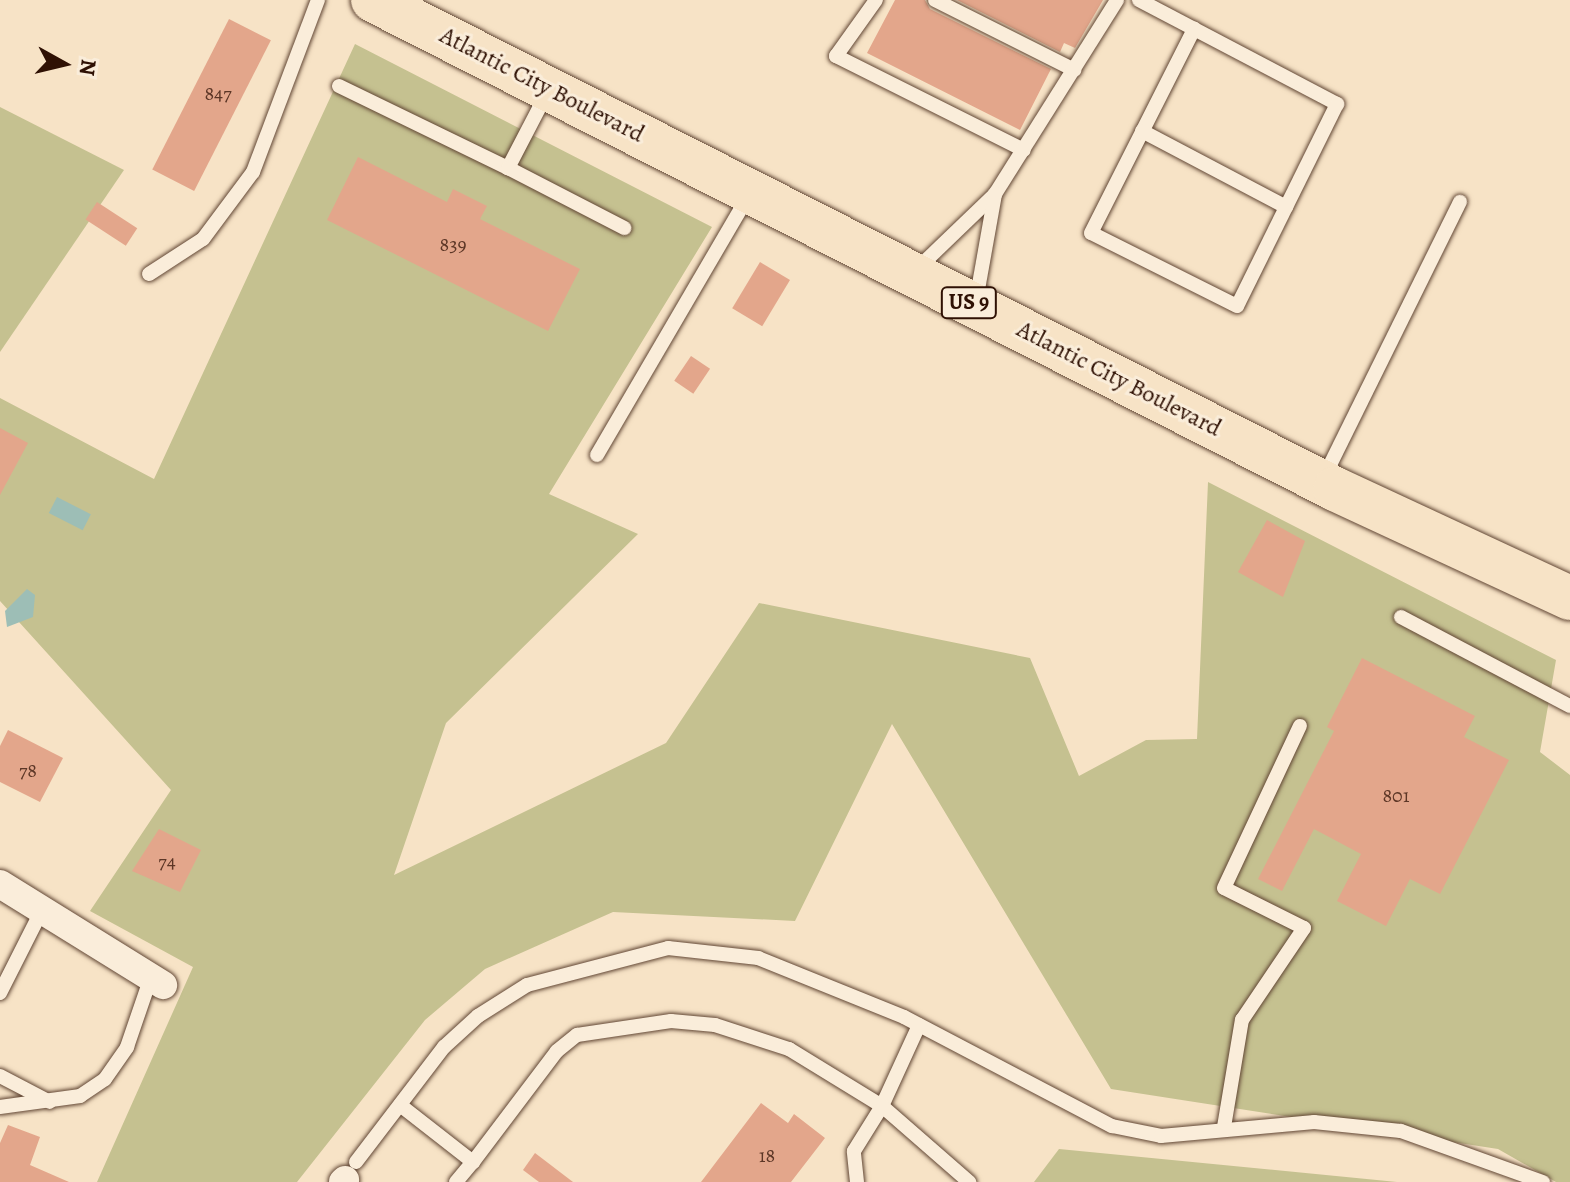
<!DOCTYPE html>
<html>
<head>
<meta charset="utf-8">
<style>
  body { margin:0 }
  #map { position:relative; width:1570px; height:1182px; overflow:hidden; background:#f7e3c6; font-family:Alegreya,serif }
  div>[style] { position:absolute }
  .green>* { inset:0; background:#c5c190 }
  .water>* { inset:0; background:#9dbeb6; transform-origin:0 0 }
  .building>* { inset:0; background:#e3a68b; transform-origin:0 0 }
  .roads { filter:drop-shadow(0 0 2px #614634) drop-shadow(0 0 2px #614634) }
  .service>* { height:14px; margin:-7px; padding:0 7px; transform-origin:7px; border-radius:7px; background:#faedda }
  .minor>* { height:28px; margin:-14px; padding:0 14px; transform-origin:14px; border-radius:14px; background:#faedda }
  .trunk>* { height:44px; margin:-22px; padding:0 22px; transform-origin:22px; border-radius:22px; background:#f7e3c6 }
  span { translate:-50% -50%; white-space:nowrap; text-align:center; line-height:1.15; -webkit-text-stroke:6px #faedda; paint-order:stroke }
  .number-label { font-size:20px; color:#5c3626 }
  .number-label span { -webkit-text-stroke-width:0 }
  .shield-label span { padding:2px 6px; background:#faedda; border:2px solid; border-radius:6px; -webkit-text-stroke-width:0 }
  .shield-label { font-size:22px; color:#2f1104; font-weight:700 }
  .street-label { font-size:24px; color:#2f1104 }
  .north { position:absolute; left:24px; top:24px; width:80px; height:80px; -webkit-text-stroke:6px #faedda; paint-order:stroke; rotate:98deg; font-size:22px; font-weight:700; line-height:32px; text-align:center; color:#2f1104 }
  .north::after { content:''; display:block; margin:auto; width:28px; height:36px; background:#2f1104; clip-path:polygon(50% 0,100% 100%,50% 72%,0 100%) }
</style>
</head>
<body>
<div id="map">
  <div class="green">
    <div style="clip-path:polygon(355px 44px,712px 227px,549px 494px,638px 534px,446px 723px,394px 875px,666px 743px,759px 603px,1030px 658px,1079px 776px,1146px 740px,1197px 739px,1208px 482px,1556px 660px,1540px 752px,1570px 775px,1570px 1182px,1556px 1182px,1498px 1149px,1111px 1089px,892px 724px,795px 921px,613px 912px,485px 969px,425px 1020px,297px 1182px,97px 1182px,193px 967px,90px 911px,171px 790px,0 601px,0 398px,154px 479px)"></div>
    <div style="clip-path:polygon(0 107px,124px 170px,0 352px)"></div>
    <div style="clip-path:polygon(1059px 1149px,1397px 1182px,1034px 1182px)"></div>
  </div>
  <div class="water">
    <div style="left:57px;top:497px;width:38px;height:18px;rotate:27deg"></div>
    <div style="clip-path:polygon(27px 589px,35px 595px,33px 617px,7px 627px,5px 611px)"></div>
  </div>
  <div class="building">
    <div style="clip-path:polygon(895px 0,925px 0,930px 9px,1051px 69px,1020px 130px,867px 53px)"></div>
    <div style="clip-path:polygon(957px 0,1103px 0,1075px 48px,1064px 43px,1060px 52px)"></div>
    <div style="left:229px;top:19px;width:47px;height:169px;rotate:27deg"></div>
    <div style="clip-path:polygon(358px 157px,447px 202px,453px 189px,487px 206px,480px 219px,580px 269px,548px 331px,327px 220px)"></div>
    <div style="left:97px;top:202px;width:48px;height:21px;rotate:33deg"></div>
    <div style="left:760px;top:262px;width:35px;height:54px;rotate:31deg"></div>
    <div style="left:691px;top:356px;width:23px;height:30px;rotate:34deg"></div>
    <div style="clip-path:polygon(0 428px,28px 443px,0 495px)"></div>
    <div style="clip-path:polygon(1267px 520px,1305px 541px,1283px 597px,1238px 572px)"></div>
    <div style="clip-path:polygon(1362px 658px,1475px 716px,1464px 737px,1509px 760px,1440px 894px,1410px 879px,1386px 926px,1337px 901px,1361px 854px,1314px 829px,1282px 891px,1258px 879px,1334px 731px,1327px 727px)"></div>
    <div style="clip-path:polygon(8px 730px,63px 758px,40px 802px,0 782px,0 746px)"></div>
    <div style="clip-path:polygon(159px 829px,201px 850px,180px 892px,132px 871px)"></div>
    <div style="clip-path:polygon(761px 1103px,788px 1123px,794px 1114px,825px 1138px,791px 1182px,701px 1182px)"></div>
    <div style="clip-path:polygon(8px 1125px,40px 1137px,30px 1165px,69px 1182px,0 1182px,0 1143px)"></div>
    <div style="clip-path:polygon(535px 1153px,573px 1182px,539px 1182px,523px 1170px)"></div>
  </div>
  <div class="roads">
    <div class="service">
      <div style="left:876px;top:0;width:69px;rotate:125.5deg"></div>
      <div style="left:836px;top:56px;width:210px;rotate:26.6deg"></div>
      <div style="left:935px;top:0;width:156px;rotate:26.7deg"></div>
      <div style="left:1139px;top:0;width:224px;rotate:27.7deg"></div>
      <div style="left:1337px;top:104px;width:225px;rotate:116.3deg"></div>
      <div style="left:1237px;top:306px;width:163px;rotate:-153.4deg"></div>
      <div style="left:1091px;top:233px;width:229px;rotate:-63.2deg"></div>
      <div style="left:339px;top:86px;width:188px;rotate:25.9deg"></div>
      <div style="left:547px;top:93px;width:85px;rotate:117.5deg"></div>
      <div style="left:508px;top:168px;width:131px;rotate:27.3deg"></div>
      <div style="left:1142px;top:131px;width:163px;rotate:27.8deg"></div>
      <div style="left:915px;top:271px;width:111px;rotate:-43.9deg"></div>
      <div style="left:995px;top:194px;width:229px;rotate:-57.8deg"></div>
      <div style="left:149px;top:274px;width:64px;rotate:-32.9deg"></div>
      <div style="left:203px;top:239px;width:84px;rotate:-53.3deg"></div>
      <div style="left:253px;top:172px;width:184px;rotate:-69.3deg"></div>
      <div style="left:976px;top:301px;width:109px;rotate:-79.9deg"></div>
      <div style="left:597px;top:455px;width:301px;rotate:-59.7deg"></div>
      <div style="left:1324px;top:477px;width:307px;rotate:-63.7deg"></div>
      <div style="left:1401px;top:617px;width:191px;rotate:27.8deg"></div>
      <div style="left:0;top:993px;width:93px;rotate:-63.2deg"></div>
      <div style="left:0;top:1076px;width:56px;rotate:27.5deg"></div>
      <div style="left:400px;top:1105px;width:93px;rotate:38deg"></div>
      <div style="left:473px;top:1162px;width:139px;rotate:-52.9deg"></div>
      <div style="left:557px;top:1051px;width:26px;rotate:-39deg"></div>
      <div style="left:577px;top:1035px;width:95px;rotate:-8.5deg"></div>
      <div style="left:671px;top:1021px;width:44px;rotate:5.2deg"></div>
      <div style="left:715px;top:1025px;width:78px;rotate:18deg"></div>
      <div style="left:789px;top:1049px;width:109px;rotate:31.5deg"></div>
      <div style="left:882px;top:1106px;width:89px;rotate:-65.4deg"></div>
      <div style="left:0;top:1107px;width:81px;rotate:-7.8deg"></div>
      <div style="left:80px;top:1096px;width:30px;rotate:-34deg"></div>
      <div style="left:105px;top:1079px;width:39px;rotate:-55deg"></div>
      <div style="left:127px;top:1047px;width:74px;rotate:-71.1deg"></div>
      <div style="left:1224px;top:1127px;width:109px;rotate:-80.5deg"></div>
      <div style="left:1242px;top:1020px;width:111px;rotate:-56deg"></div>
      <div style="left:1304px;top:928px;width:89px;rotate:-153.4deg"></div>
      <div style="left:1224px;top:888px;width:179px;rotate:-64.9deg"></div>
      <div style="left:356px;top:1162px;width:145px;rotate:-52.6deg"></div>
      <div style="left:444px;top:1047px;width:46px;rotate:-42.4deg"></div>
      <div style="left:478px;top:1016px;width:58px;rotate:-32.3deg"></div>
      <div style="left:527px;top:985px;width:146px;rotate:-14.7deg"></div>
      <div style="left:668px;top:948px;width:91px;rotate:6.3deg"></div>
      <div style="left:758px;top:958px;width:157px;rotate:22deg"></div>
      <div style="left:904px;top:1017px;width:235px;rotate:27.7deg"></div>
      <div style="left:1112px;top:1126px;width:50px;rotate:11.5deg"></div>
      <div style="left:1161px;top:1136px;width:154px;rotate:-5.2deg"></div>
      <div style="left:1314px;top:1122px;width:87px;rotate:5.9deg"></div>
      <div style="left:1401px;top:1131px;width:151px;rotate:19.8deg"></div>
      <div style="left:456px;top:1182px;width:26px;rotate:-50deg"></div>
      <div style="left:857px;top:1182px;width:31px;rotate:-96deg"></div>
      <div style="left:854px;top:1151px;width:53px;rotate:-58.1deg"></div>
      <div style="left:882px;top:1106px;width:116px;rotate:41.1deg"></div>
    </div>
    <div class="minor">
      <div style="left:0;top:884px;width:192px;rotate:31.8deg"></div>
      <div style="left:343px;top:1182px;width:3px;rotate:-45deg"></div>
    </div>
    <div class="trunk">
      <div style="left:373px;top:0;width:1079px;rotate:26.94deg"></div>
      <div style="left:1335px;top:489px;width:259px;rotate:24.9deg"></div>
    </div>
  </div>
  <div class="number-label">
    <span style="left:218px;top:93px">847</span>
    <span style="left:453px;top:244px">839</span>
    <span style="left:28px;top:770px">78</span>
    <span style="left:1396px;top:795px">801</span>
    <span style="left:167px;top:861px">74</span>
    <span style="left:767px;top:1155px">18</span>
  </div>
  <div class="shield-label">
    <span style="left:969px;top:303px">US 9</span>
  </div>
  <div class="street-label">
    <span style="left:542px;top:85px;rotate:27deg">Atlantic City Boulevard</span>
    <span style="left:1119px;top:379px;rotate:27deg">Atlantic City Boulevard</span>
  </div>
  <div class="north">N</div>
</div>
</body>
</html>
